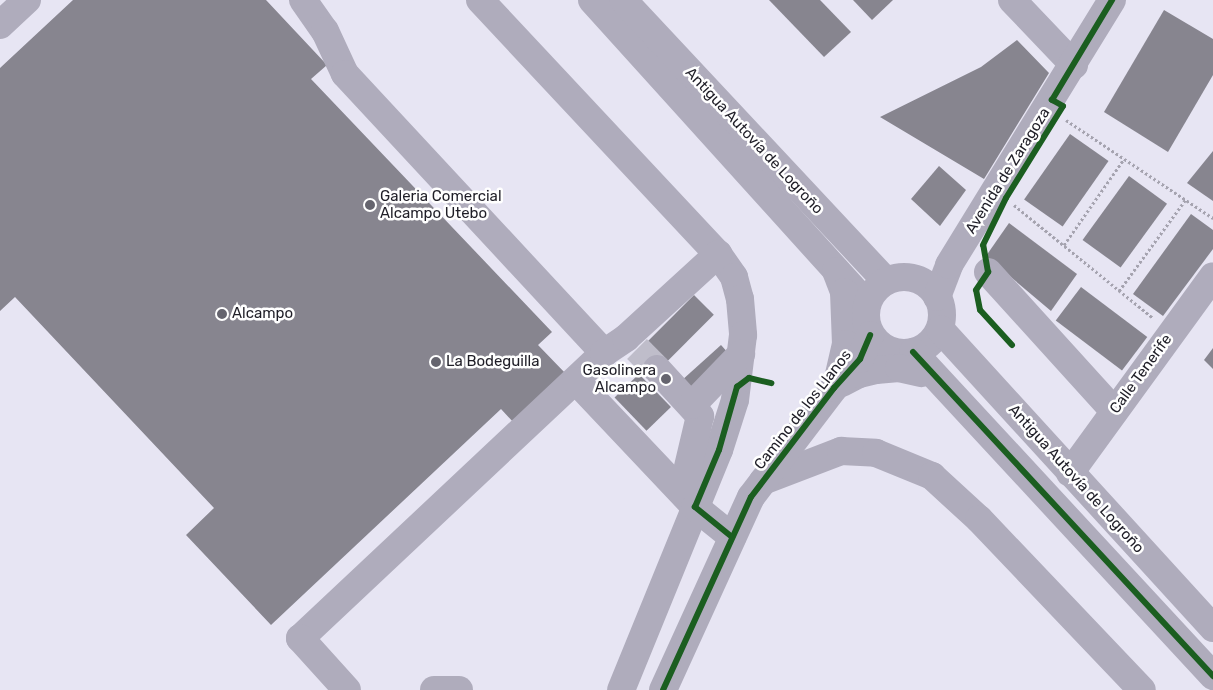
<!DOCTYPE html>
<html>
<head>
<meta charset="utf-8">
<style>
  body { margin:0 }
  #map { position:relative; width:1213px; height:690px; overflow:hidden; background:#e7e5f3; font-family:Rubik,sans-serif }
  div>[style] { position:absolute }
  .building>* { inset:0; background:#87858f; transform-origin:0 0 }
  .minor-tunnel>* { height:28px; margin-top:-14px; transform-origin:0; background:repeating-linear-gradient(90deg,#bfbdca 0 28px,transparent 0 42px) }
  .path>* { height:3px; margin-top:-1.5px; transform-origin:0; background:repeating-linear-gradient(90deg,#a5a3af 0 2.5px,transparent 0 5px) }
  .minor>* { height:28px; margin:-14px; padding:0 14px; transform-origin:14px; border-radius:14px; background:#afacbc }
  .minor>.ring { margin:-14px; padding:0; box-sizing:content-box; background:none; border:28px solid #afacbc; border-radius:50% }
  .cycleway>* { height:6px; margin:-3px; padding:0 3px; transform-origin:3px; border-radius:3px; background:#1b5e20 }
  .dots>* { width:14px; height:14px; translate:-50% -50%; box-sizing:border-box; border:2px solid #fff; border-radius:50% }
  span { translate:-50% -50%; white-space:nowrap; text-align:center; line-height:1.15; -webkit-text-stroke:5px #fff; paint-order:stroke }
  .street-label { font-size:15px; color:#1f1e27 }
  .poi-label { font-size:15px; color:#1f1e27 }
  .left { translate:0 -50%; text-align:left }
  .right { translate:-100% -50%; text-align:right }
</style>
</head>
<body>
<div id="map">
  <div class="building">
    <div style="clip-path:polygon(73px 0,266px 0,327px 65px,311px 79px,552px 332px,538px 345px,567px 375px,515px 424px,501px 409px,271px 625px,186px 535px,214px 508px,15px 297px,0 311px,0 68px)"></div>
    <div style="clip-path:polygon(769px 0,820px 0,851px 32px,824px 57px)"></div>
    <div style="clip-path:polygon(853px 0,893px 0,872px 20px)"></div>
    <div style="clip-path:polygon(1164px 10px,1213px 39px,1213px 75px,1168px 152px,1104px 112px)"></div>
    <div style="clip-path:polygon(1017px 40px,1049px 73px,984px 179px,880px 117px,981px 67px)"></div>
    <div style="left:1070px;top:134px;width:47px;height:80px;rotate:35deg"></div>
    <div style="clip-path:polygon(1213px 151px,1213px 201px,1187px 183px)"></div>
    <div style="clip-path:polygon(939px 166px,966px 190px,940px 226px,911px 199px)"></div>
    <div style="left:1129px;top:176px;width:47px;height:79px;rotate:36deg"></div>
    <div style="clip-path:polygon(1191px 214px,1213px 230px,1213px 249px,1163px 316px,1133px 294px)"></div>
    <div style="clip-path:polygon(1009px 223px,1077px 274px,1051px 311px,986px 256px)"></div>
    <div style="left:1081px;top:287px;width:83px;height:42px;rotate:37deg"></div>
    <div style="left:694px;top:295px;width:28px;height:90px;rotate:45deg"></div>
    <div style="left:721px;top:345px;width:15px;height:56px;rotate:48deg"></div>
    <div style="clip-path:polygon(1213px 348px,1213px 369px,1204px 360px)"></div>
    <div style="left:639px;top:374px;width:46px;height:34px;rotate:46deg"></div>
  </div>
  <div class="minor-tunnel">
    <div style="left:637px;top:349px;width:28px;rotate:45deg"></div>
  </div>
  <div class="path">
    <div style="left:1066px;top:120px;width:177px;rotate:33.7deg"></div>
    <div style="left:1014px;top:205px;width:179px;rotate:39.1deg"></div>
    <div style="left:1064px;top:245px;width:105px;rotate:-55.1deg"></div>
    <div style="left:1119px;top:291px;width:114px;rotate:-53.9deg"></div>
    <div style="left:761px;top:381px;width:10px;rotate:11deg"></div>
  </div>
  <div class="minor">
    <div style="left:303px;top:0;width:38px;rotate:55deg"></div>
    <div style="left:325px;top:31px;width:47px;rotate:65.1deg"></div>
    <div style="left:345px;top:74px;width:381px;rotate:47.1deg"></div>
    <div style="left:604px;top:353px;width:417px;rotate:136.8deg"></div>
    <div style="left:300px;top:638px;width:70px;rotate:47.9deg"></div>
    <div style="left:480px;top:0;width:348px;rotate:46.9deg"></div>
    <div style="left:718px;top:254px;width:28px;rotate:55deg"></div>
    <div style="left:734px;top:277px;width:23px;rotate:75deg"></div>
    <div style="left:740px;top:299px;width:36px;rotate:85deg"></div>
    <div style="left:743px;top:335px;width:65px;rotate:97deg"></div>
    <div style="left:735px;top:400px;width:52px;rotate:107.7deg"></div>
    <div style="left:719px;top:450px;width:259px;rotate:112.2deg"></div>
    <div style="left:592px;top:0;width:410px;rotate:47.9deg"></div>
    <div style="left:623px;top:0;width:385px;rotate:46.9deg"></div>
    <div style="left:1012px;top:0;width:90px;rotate:46.4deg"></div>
    <div style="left:0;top:25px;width:37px;rotate:-43deg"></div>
    <div style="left:836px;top:271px;width:22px;rotate:69deg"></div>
    <div style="left:844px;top:292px;width:52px;rotate:87.8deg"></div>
    <div style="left:846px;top:344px;width:35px;rotate:103deg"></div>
    <div style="left:988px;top:272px;width:188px;rotate:47.8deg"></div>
    <div class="ring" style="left:866px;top:277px;width:48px;height:48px"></div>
    <div style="left:937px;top:297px;width:34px;rotate:-69deg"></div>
    <div style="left:949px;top:265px;width:311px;rotate:-58.4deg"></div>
    <div style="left:940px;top:329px;width:405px;rotate:47.6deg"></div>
    <div style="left:913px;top:352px;width:442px;rotate:47.2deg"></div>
    <div style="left:604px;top:353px;width:27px;rotate:-34deg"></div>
    <div style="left:626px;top:338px;width:125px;rotate:-42.4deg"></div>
    <div style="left:657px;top:369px;width:64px;rotate:47.5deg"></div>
    <div style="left:700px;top:416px;width:78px;rotate:103.3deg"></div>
    <div style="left:576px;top:381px;width:173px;rotate:46.6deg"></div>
    <div style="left:695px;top:507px;width:48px;rotate:39deg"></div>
    <div style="left:842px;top:383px;width:19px;rotate:-28deg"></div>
    <div style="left:859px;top:374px;width:17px;rotate:-13deg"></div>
    <div style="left:876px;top:370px;width:23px;rotate:-5deg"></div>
    <div style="left:899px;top:368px;width:23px;rotate:13deg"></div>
    <div style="left:692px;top:405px;width:71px;rotate:-46.1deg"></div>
    <div style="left:1070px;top:473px;width:243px;rotate:-54deg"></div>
    <div style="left:763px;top:481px;width:84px;rotate:-21deg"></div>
    <div style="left:841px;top:451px;width:35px;rotate:3deg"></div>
    <div style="left:876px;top:453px;width:61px;rotate:22.3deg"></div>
    <div style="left:932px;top:476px;width:64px;rotate:42.5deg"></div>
    <div style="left:979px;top:519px;width:236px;rotate:46.4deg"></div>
    <div style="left:434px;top:690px;width:25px"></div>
    <div style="left:663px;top:690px;width:212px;rotate:-65.5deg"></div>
    <div style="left:751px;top:497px;width:137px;rotate:-52.7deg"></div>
    <div style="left:834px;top:388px;width:39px;rotate:-48deg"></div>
    <div style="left:860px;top:359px;width:26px;rotate:-67deg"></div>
  </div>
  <div class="cycleway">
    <div style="left:1012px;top:345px;width:47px;rotate:-132.4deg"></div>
    <div style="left:980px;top:310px;width:20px;rotate:-101deg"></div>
    <div style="left:976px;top:290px;width:22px;rotate:-56deg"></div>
    <div style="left:988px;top:272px;width:27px;rotate:-100deg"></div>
    <div style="left:983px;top:245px;width:52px;rotate:-63.9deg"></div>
    <div style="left:1006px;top:198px;width:108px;rotate:-58.2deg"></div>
    <div style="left:1063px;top:106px;width:13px;rotate:-151deg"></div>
    <div style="left:1052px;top:100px;width:117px;rotate:-59deg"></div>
    <div style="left:913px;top:352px;width:442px;rotate:47.2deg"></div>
    <div style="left:732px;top:537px;width:48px;rotate:-141deg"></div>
    <div style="left:695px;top:507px;width:62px;rotate:-67.2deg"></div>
    <div style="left:719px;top:450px;width:66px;rotate:-74.1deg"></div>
    <div style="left:737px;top:387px;width:15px;rotate:-37deg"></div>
    <div style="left:749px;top:378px;width:23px;rotate:13deg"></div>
    <div style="left:663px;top:690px;width:212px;rotate:-65.5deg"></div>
    <div style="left:751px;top:497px;width:137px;rotate:-52.7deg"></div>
    <div style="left:834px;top:388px;width:39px;rotate:-48deg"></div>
    <div style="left:860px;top:359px;width:26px;rotate:-67deg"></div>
  </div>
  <div class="dots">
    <div style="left:370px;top:205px;background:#65646e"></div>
    <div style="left:222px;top:314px;background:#65646e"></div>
    <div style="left:436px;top:362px;background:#65646e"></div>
    <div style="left:666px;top:379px;background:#65646e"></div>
  </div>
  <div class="street-label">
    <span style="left:754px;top:141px;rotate:47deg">Antigua Autovía de Logroño</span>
    <span style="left:1008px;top:171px;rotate:-58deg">Avenida de Zaragoza</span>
    <span style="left:1141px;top:374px;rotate:-54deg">Calle Tenerife</span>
    <span style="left:803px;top:410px;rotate:-52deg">Camino de los Llanos</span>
    <span style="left:1076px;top:479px;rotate:48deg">Antigua Autovía de Logroño</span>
  </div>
  <div class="poi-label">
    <span class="left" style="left:380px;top:205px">Galeria Comercial<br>Alcampo Utebo</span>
    <span class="left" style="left:232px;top:314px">Alcampo</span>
    <span class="left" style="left:446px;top:362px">La Bodeguilla</span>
    <span class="right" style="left:656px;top:379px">Gasolinera<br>Alcampo</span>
  </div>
</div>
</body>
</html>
